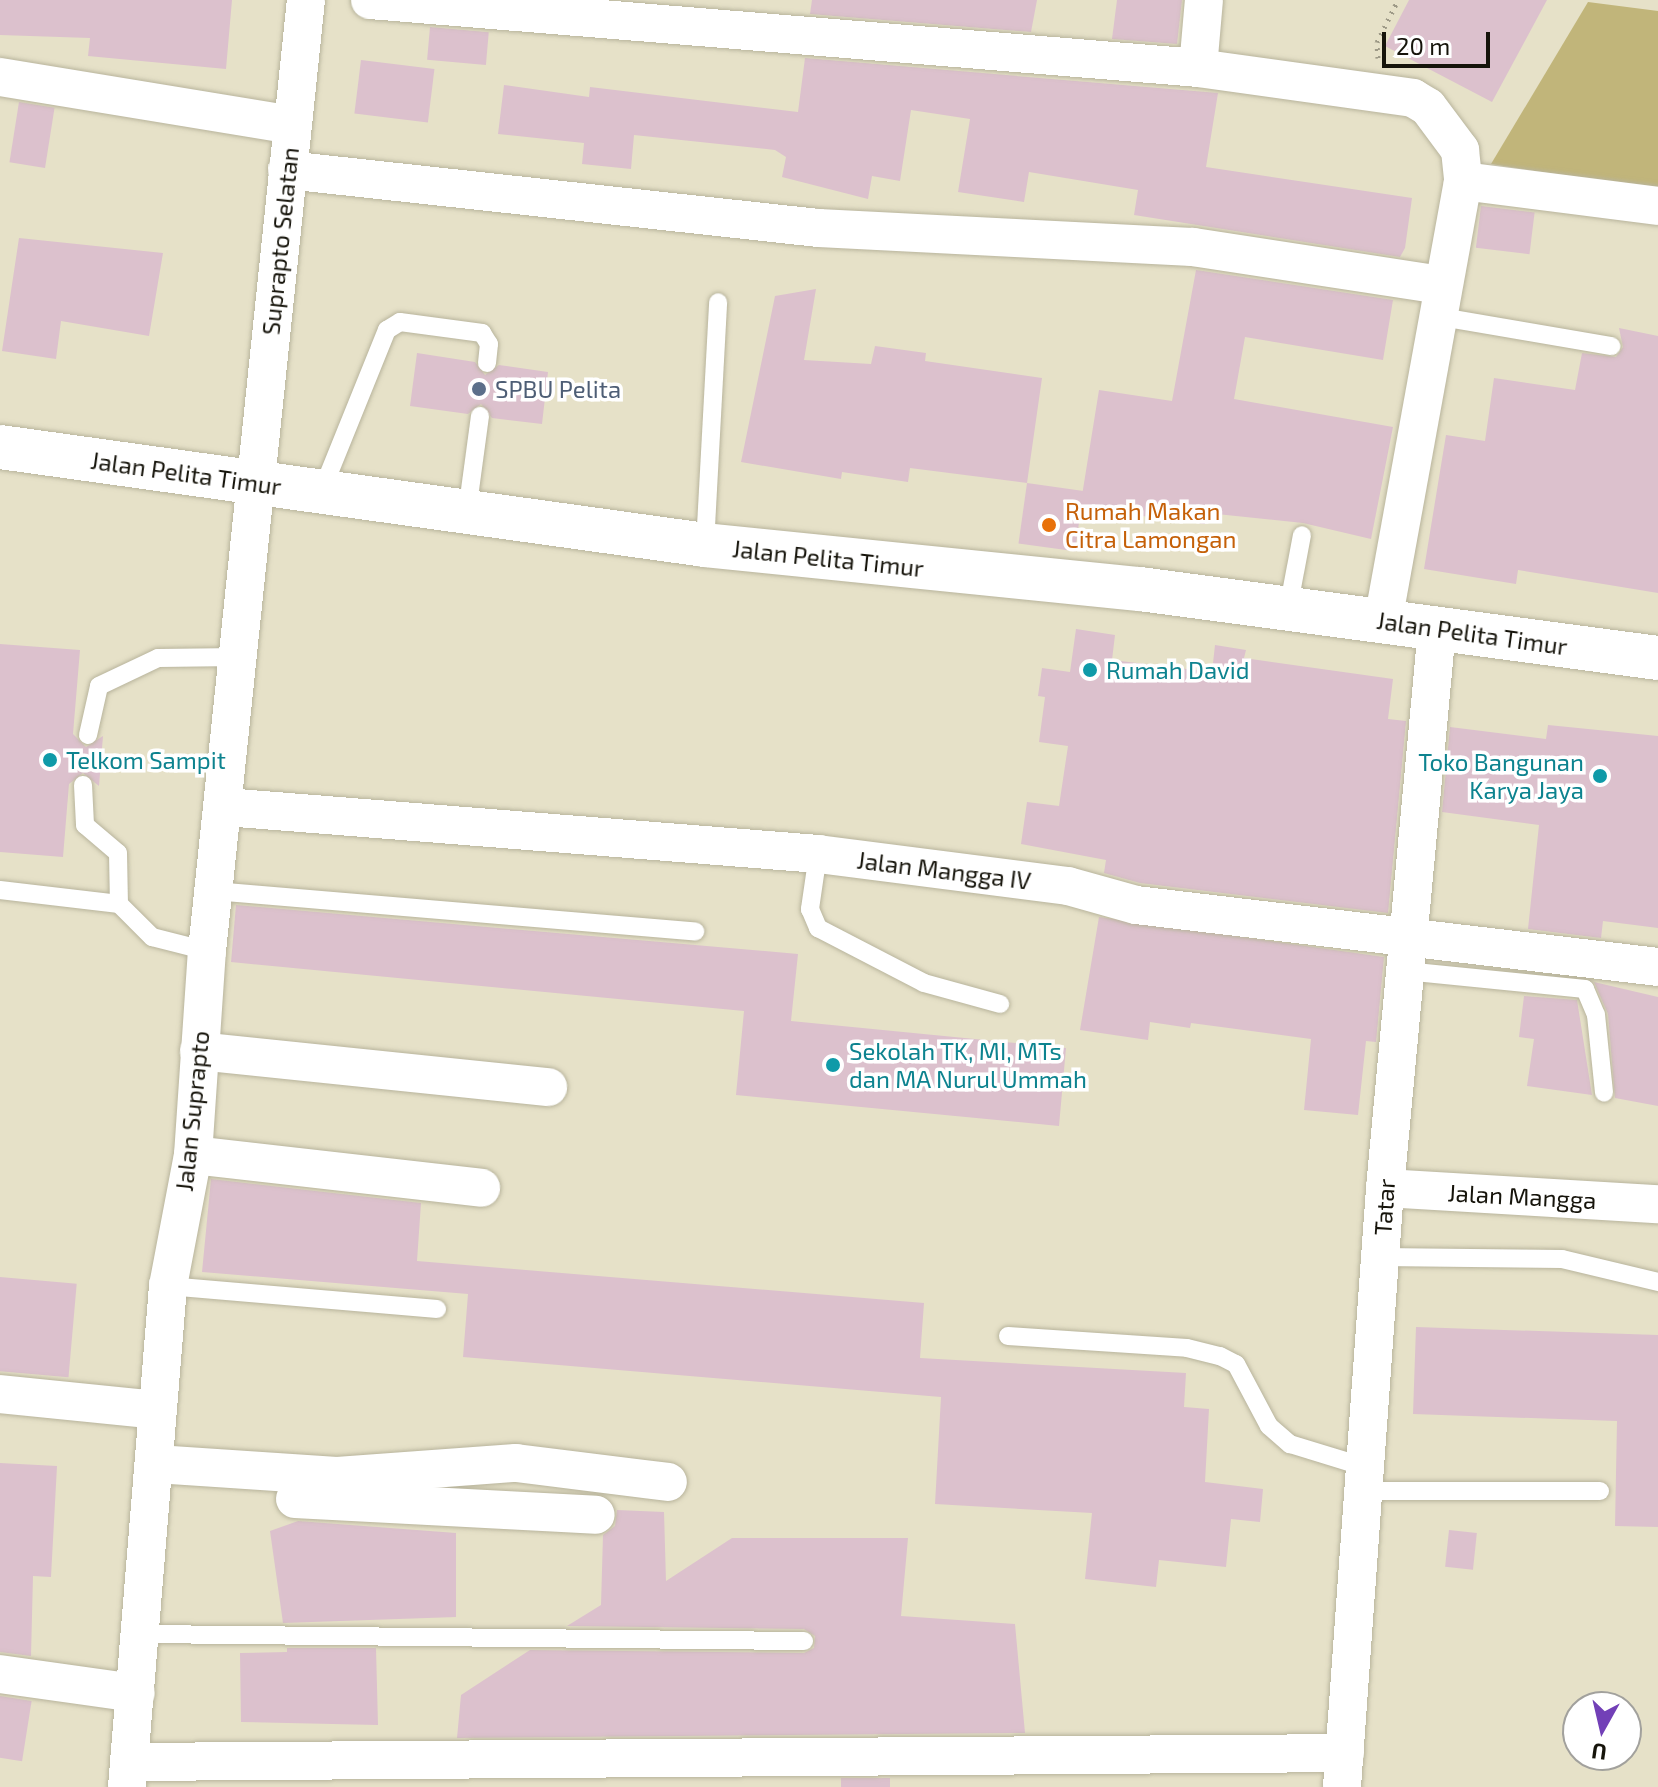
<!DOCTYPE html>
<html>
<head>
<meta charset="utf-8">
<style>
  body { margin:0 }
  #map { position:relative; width:1658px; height:1787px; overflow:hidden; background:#e6e1c8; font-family:"Exo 2",sans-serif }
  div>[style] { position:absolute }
  .green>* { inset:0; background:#c1b57a }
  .building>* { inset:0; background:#dcc1cd; transform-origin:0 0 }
  .path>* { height:5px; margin-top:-2.5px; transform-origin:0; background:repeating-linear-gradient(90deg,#9e9a87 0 2px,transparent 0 8px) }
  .roads { filter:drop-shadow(0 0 2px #b8b49c) drop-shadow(0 0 2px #b8b49c) }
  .lane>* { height:18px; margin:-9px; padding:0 9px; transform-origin:9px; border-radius:9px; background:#fff }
  .street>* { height:38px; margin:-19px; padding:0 19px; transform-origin:19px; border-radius:19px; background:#fff }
  .secondary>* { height:44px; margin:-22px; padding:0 22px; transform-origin:22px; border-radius:22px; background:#fff }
  .dots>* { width:22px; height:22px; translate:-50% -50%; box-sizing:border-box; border:4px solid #fff; border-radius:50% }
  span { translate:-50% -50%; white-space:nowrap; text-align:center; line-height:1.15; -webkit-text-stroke:7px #fff; paint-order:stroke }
  .street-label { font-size:24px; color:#16140b }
  .service-label { font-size:24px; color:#4e5e75 }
  .left { translate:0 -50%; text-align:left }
  .food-label { font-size:24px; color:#c56008 }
  .culture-label { font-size:24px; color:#0d838f }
  .right { translate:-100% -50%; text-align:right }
  .north { position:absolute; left:1562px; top:1691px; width:80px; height:80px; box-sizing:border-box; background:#fff; border:2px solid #a2a19d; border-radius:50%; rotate:188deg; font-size:22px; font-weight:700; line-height:32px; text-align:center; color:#16140b }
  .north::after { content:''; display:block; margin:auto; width:28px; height:36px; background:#7240b7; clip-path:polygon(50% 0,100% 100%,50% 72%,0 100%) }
  .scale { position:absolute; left:1382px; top:32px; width:108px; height:36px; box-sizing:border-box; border:4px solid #16140b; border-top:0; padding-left:10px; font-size:24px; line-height:28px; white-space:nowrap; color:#16140b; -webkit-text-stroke:6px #fff; paint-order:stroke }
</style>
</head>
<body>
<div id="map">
  <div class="green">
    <div style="clip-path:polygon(1588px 2px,1658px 11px,1658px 190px,1491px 164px)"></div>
  </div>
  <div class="building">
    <div style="clip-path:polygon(0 0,232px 0,226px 69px,88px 56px,90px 38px,0 35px)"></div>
    <div style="clip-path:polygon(812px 0,1037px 0,1031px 32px,810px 14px)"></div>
    <div style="clip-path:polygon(1117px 0,1182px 0,1177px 44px,1112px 39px)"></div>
    <div style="clip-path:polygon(1409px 0,1547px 0,1492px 102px,1385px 46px)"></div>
    <div style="left:430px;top:27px;width:59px;height:33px;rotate:5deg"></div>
    <div style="clip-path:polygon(805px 58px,1218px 93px,1206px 167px,1412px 198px,1405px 248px,1400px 257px,1134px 215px,1138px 190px,1029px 172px,1024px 202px,958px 192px,970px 119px,911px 110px,900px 181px,872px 176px,868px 199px,782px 177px,786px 157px,775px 150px,634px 135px,631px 169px,582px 164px,584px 143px,498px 134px,504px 85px,589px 97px,590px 87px,798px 112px)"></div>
    <div style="left:361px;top:60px;width:74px;height:54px;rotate:7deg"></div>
    <div style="left:19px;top:102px;width:36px;height:61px;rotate:9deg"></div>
    <div style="left:1481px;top:206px;width:54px;height:42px;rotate:7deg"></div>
    <div style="clip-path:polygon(19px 238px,163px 253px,149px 336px,61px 321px,56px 359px,2px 351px)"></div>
    <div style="clip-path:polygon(1196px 270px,1393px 300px,1383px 360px,1245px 337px,1234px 399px,1393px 427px,1371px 539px,1303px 523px,1207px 513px,1205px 524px,1080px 508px,1099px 390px,1172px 401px)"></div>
    <div style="clip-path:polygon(816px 289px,804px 360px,871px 364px,875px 346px,926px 353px,925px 361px,1042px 378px,1027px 483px,910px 468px,908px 482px,842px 472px,841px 479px,741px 462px,775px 296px)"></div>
    <div style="clip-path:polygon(1619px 328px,1658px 336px,1658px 593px,1518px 570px,1516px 584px,1424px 569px,1446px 435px,1485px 441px,1494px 378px,1575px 390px,1582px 353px,1616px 357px,1623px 347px)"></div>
    <div style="clip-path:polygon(417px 353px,475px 362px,485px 375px,499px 365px,548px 372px,542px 424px,492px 418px,481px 404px,468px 414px,410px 406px)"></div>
    <div style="left:1027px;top:483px;width:57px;height:61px;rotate:8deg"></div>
    <div style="clip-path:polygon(1076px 629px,1115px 635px,1112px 660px,1212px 672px,1215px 645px,1246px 650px,1244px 658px,1393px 679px,1388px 719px,1406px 721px,1388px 913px,1140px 883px,1104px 873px,1106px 860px,1021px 844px,1027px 802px,1059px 806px,1068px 746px,1039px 742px,1045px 697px,1038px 696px,1042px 668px,1070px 672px)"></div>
    <div style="clip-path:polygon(0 644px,80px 650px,73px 734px,86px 747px,103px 736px,99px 786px,83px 773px,69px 784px,63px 857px,0 852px)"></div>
    <div style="clip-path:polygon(1548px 725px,1658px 736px,1658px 928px,1603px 921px,1601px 938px,1528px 929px,1539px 825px,1442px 812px,1450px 727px,1546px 739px)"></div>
    <div style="clip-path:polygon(236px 905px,798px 954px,791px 1021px,1066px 1048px,1059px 1126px,736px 1095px,744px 1011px,231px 962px)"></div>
    <div style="clip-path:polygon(1099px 917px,1384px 957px,1376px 1042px,1366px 1041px,1358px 1115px,1304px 1110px,1311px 1039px,1191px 1023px,1190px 1028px,1150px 1022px,1148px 1040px,1080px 1030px)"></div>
    <div style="clip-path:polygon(1594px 982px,1658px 997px,1658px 1106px,1615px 1098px,1608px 1014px)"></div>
    <div style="clip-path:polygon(1524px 996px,1577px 1000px,1592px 1095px,1527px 1086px,1534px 1039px,1519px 1037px)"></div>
    <div style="clip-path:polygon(211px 1179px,421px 1203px,417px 1261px,924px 1303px,920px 1358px,1186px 1373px,1184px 1407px,1209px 1409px,1205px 1482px,1263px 1489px,1260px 1522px,1231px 1519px,1226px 1567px,1159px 1560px,1156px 1587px,1085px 1579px,1092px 1513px,935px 1504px,941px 1397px,463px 1357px,468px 1294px,202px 1272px)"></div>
    <div style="left:0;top:1277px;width:77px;height:94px;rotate:5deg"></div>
    <div style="clip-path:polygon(1416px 1327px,1658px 1335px,1658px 1527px,1615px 1526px,1617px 1421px,1413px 1414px)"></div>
    <div style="clip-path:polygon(0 1463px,57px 1466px,51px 1577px,33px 1576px,31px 1656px,0 1652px)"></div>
    <div style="clip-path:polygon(617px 1510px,664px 1512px,666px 1581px,732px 1538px,908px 1538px,901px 1616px,1015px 1624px,1025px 1733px,457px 1738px,461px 1695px,530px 1650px,804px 1653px,814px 1648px,815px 1636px,804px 1629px,567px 1626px,601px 1605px,603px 1535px,615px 1526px)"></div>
    <div style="clip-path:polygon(298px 1521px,456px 1533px,456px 1617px,283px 1623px,270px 1531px)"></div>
    <div style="left:1449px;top:1530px;width:28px;height:37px;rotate:6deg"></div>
    <div style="clip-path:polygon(287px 1648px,376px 1648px,378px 1725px,241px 1722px,240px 1653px,287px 1652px)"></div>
    <div style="left:0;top:1696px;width:32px;height:61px;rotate:9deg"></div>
    <div style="left:890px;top:1778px;width:9px;height:49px;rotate:90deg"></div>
  </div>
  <div class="path">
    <div style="left:1378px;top:58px;width:16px;rotate:-94deg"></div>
    <div style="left:1377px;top:42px;width:47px;rotate:-63.4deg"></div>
  </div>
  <div class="roads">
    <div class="lane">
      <div style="left:1435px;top:316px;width:179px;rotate:9.7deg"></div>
      <div style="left:321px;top:493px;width:176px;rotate:-68deg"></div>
      <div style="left:387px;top:330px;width:15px;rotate:-32deg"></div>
      <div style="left:400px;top:322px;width:83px;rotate:7.6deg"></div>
      <div style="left:482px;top:333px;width:13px;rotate:58deg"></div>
      <div style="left:489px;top:344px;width:19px;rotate:96deg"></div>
      <div style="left:467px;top:512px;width:97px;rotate:-82.3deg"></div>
      <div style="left:705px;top:545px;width:243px;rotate:-86.9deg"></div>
      <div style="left:1288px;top:609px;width:75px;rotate:-79.3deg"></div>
      <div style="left:88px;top:735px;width:50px;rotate:-77.3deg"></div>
      <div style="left:99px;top:686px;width:65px;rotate:-25.4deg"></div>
      <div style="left:158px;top:658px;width:81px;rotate:-0.7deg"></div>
      <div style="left:83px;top:785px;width:40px;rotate:87.1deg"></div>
      <div style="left:85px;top:825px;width:43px;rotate:40.3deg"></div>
      <div style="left:118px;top:853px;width:51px;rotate:88.9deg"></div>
      <div style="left:818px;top:854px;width:56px;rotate:98.3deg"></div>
      <div style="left:810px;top:909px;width:21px;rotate:67deg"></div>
      <div style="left:818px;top:928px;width:119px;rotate:27.4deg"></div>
      <div style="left:924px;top:983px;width:79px;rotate:15.4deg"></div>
      <div style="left:0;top:890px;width:120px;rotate:6.7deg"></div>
      <div style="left:119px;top:904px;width:47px;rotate:45deg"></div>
      <div style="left:152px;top:937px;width:57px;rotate:14.3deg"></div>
      <div style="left:214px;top:891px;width:483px;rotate:4.8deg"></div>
      <div style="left:1405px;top:971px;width:181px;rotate:5.7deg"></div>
      <div style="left:1585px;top:989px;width:28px;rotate:67deg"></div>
      <div style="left:1596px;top:1015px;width:78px;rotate:84.1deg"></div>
      <div style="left:1380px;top:1257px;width:182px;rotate:0.6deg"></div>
      <div style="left:1562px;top:1259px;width:99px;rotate:13.5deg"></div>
      <div style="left:168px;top:1286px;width:270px;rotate:4.9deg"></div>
      <div style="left:1008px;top:1336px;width:179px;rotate:3.8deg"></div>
      <div style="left:1187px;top:1348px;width:34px;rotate:14deg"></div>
      <div style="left:1220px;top:1356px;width:18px;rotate:27deg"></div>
      <div style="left:1236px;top:1364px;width:70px;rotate:62deg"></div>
      <div style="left:1269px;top:1426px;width:28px;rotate:41deg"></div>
      <div style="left:1290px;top:1444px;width:78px;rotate:17deg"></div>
      <div style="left:1364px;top:1491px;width:236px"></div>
      <div style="left:143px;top:1634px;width:661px;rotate:0.61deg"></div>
    </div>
    <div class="street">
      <div style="left:370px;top:0;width:831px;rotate:4.69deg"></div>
      <div style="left:1198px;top:68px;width:217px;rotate:7.9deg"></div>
      <div style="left:1413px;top:98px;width:17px;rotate:31deg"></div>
      <div style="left:1428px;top:107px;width:54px;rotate:53.3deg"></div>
      <div style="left:1460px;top:150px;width:31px;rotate:84deg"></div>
      <div style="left:1463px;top:181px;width:447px;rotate:100.3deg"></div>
      <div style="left:1198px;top:68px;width:68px;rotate:-85deg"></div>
      <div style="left:0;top:77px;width:296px;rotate:9.3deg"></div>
      <div style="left:287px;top:170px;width:534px;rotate:6.23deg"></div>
      <div style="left:818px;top:228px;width:375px;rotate:2.9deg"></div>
      <div style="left:1193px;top:247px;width:250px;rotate:8.7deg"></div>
      <div style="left:1463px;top:181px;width:197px;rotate:7.3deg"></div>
      <div style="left:225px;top:807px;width:595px;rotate:4.53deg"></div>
      <div style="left:818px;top:854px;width:252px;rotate:7.3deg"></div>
      <div style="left:1068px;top:886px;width:71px;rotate:15.6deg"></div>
      <div style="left:1136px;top:905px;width:526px;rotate:6.77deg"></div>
      <div style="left:199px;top:1051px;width:351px;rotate:5.9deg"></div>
      <div style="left:193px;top:1155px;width:290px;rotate:6.5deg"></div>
      <div style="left:1385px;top:1188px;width:273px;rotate:3.4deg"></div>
      <div style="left:0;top:1394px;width:158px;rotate:5.8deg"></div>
      <div style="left:156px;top:1464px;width:181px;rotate:3.8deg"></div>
      <div style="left:337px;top:1476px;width:179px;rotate:-4.2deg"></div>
      <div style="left:516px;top:1463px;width:153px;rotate:7.1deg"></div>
      <div style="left:295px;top:1499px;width:301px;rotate:3deg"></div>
      <div style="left:0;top:1674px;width:137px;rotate:8deg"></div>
      <div style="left:129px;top:1762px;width:1216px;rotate:-0.42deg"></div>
      <div style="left:127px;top:1787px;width:503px;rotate:-85.32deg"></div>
      <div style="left:168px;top:1286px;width:133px;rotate:-79.2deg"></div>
      <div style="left:193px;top:1155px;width:204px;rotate:-86.1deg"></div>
      <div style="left:207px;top:951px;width:956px;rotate:-84.06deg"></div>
      <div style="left:1342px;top:1787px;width:601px;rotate:-85.89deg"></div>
      <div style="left:1385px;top:1188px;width:562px;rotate:-84.69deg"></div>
    </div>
    <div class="secondary">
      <div style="left:0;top:447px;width:712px;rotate:7.91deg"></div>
      <div style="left:705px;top:545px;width:437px;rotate:5.8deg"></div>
      <div style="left:1140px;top:589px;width:523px;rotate:7.59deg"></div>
    </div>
  </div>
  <div class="dots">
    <div style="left:479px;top:389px;background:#5c6f8a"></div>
    <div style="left:1049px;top:525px;background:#e8710a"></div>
    <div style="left:1090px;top:670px;background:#0f9aa8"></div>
    <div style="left:50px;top:760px;background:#0f9aa8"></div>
    <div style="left:1600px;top:776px;background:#0f9aa8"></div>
    <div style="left:833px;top:1065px;background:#0f9aa8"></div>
  </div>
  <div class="street-label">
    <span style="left:280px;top:241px;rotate:-84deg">Suprapto Selatan</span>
    <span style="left:186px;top:473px;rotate:8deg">Jalan Pelita Timur</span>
    <span style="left:828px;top:558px;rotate:6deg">Jalan Pelita Timur</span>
    <span style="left:1472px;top:633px;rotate:8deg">Jalan Pelita Timur</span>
    <span style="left:944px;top:870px;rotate:7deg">Jalan Mangga IV</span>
    <span style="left:192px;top:1111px;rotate:-84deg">Jalan Suprapto</span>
    <span style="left:1522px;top:1196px;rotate:3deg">Jalan Mangga</span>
    <span style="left:1384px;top:1207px;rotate:-86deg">Tatar</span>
  </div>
  <div class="service-label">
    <span class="left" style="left:495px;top:389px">SPBU Pelita</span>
  </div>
  <div class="food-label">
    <span class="left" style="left:1065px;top:525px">Rumah Makan<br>Citra Lamongan</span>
  </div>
  <div class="culture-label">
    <span class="left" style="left:1106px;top:670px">Rumah David</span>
    <span class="left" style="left:66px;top:760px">Telkom Sampit</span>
    <span class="right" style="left:1584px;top:776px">Toko Bangunan<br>Karya Jaya</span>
    <span class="left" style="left:849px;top:1065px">Sekolah TK, MI, MTs<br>dan MA Nurul Ummah</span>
  </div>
  <div class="north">U</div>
  <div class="scale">20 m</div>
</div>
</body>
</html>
